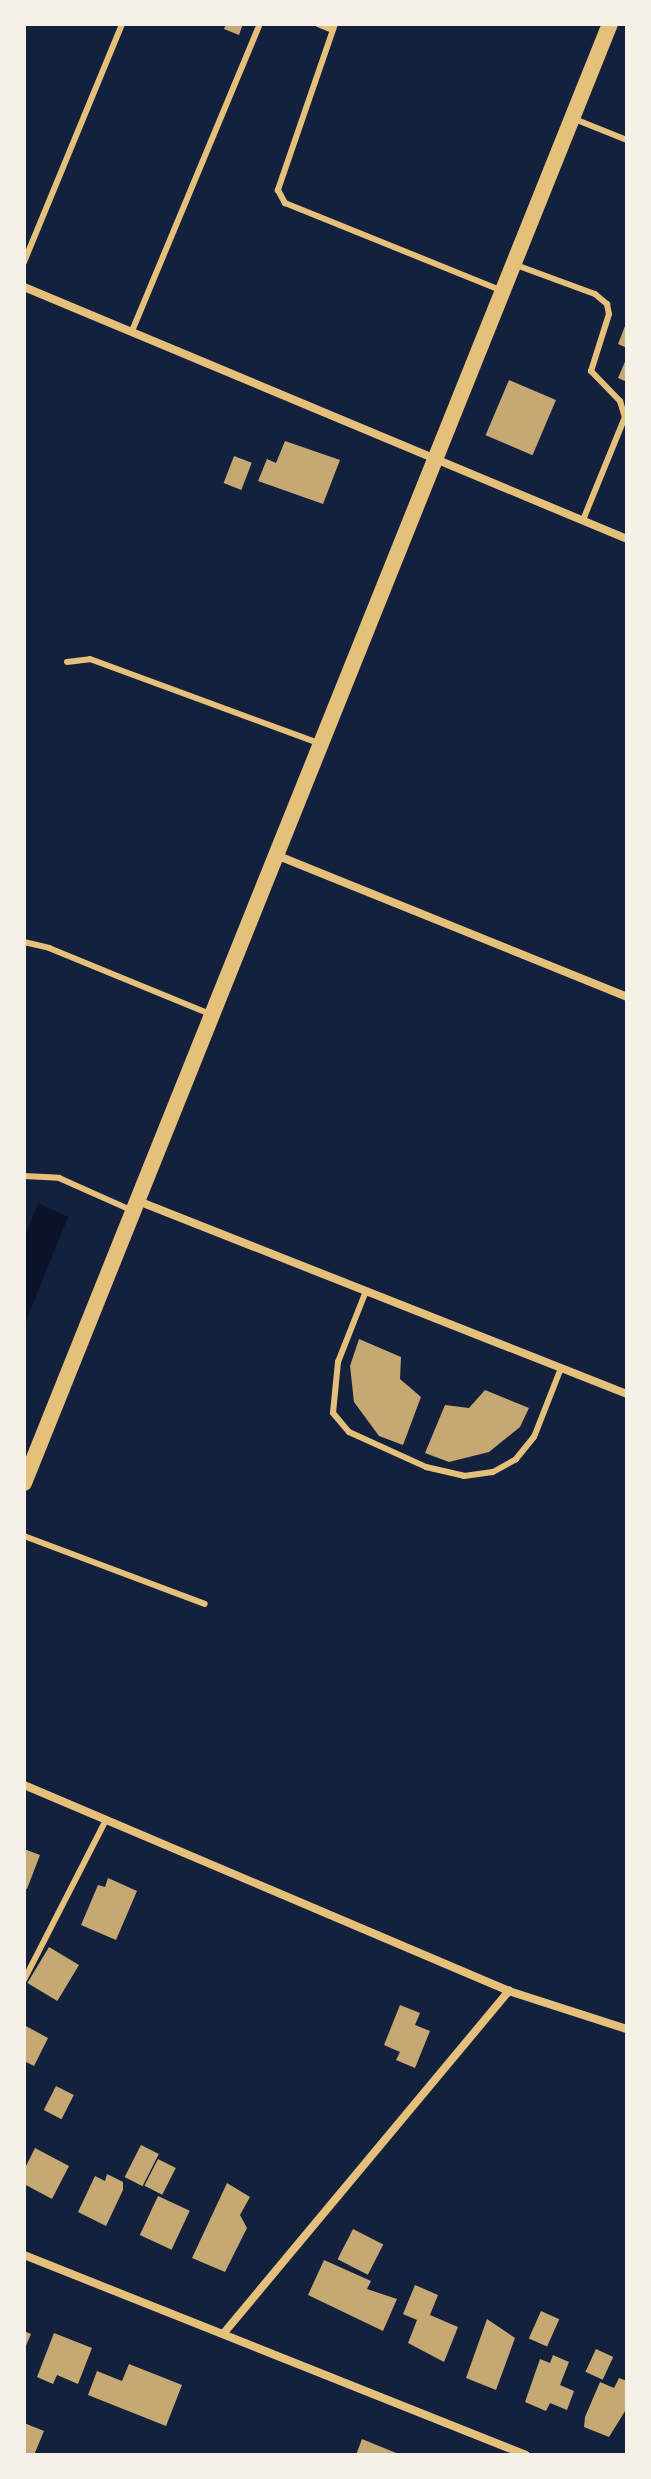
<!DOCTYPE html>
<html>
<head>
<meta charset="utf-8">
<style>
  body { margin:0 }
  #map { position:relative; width:651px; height:2479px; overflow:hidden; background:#14213d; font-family:"IBM Plex Sans",sans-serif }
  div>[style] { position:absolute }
  .water>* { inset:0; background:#0b132b }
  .building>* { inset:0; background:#c6a872; transform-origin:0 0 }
  .service>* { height:6px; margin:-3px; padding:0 3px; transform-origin:3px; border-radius:3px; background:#e5c07b }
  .minor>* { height:8px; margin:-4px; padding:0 4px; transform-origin:4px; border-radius:4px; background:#e5c07b }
  .secondary>* { height:16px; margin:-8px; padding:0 8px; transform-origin:8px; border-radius:8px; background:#e5c07b }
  span { translate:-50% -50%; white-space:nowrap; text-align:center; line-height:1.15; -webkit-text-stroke:6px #f6f1e7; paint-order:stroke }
  .frame { position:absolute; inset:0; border:26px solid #f6f1e7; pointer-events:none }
</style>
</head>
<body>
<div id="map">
  <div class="water">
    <div style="clip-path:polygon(38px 1203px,68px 1217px,24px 1326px,24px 1239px)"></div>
  </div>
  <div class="building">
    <div style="clip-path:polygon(226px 24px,243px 24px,239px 35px,224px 29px)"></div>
    <div style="clip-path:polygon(627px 321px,627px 348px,618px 344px)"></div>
    <div style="clip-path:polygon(627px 357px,627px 382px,618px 378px)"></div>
    <div style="left:509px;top:380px;width:51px;height:60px;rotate:23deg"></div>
    <div style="clip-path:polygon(285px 441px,340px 460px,323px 504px,258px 481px,267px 459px,276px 463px)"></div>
    <div style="left:234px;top:456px;width:19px;height:29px;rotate:21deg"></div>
    <div style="clip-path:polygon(359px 1339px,401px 1357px,400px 1379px,421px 1397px,403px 1445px,379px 1436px,354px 1402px,350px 1366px)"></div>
    <div style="clip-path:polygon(485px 1390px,529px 1408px,520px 1427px,489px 1452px,449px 1462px,425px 1453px,445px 1405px,469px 1408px)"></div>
    <div style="clip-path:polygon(24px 1849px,40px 1855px,27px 1889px,24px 1888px)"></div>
    <div style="clip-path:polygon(108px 1878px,137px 1891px,116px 1940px,81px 1925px,98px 1885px,105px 1887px)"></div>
    <div style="left:49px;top:1947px;width:35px;height:42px;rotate:31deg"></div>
    <div style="clip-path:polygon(400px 2005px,420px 2013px,415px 2025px,430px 2031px,415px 2068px,396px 2060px,400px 2052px,384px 2045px)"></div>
    <div style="clip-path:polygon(24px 2025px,48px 2038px,34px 2066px,24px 2061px)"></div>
    <div style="left:56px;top:2086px;width:20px;height:27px;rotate:27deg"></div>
    <div style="left:141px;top:2145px;width:20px;height:36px;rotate:27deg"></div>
    <div style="clip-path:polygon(35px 2148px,69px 2166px,52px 2199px,24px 2184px,24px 2170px)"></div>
    <div style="left:158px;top:2159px;width:20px;height:30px;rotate:27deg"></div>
    <div style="clip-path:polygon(107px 2174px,123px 2182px,123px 2190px,106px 2226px,78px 2212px,95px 2176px,105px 2181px)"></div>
    <div style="clip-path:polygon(227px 2183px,250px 2197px,240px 2215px,247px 2228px,225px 2272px,192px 2258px)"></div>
    <div style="left:158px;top:2196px;width:35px;height:43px;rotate:25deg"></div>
    <div style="left:353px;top:2229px;width:34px;height:34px;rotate:27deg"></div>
    <div style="clip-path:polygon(324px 2260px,371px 2281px,367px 2289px,397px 2299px,383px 2331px,308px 2295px)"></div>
    <div style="clip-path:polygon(415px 2285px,438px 2295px,430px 2315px,458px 2327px,444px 2362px,408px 2343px,417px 2320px,403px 2314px)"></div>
    <div style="left:541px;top:2311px;width:20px;height:30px;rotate:24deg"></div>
    <div style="clip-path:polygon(487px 2319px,515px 2338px,496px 2390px,466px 2378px)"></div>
    <div style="clip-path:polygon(24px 2331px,31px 2334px,24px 2350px)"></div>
    <div style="clip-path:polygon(54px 2333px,92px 2348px,78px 2384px,57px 2375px,53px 2384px,37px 2377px)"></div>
    <div style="left:596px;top:2349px;width:19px;height:25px;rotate:25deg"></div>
    <div style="clip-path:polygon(553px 2355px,569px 2362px,560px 2385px,574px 2391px,567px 2410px,550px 2403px,546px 2411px,525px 2402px,540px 2359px,550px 2363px)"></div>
    <div style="clip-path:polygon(129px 2364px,182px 2385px,166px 2426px,88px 2395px,97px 2371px,122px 2381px)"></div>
    <div style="clip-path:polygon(619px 2378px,627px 2381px,627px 2408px,609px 2437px,584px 2427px,585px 2417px,600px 2382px,614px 2388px)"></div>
    <div style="clip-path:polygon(24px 2423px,44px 2431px,34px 2455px,24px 2455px)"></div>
    <div style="clip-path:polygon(362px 2439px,401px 2455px,356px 2455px)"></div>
  </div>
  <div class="service">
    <div style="left:318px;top:24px;width:15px;rotate:23deg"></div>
    <div style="left:335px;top:24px;width:176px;rotate:109deg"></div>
    <div style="left:278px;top:190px;width:15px;rotate:62deg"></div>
    <div style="left:285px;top:203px;width:232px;rotate:22deg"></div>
    <div style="left:572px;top:118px;width:59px;rotate:21.8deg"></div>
    <div style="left:24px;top:262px;width:257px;rotate:-67.6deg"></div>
    <div style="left:516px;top:265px;width:84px;rotate:20.2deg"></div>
    <div style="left:595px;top:294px;width:16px;rotate:40deg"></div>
    <div style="left:607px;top:304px;width:10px;rotate:79deg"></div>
    <div style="left:609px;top:314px;width:60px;rotate:107.5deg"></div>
    <div style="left:591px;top:371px;width:42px;rotate:46deg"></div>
    <div style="left:620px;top:401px;width:17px;rotate:73deg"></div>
    <div style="left:625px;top:417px;width:111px;rotate:112.2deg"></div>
    <div style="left:132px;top:331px;width:333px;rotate:-67.4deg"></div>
    <div style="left:67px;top:662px;width:23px;rotate:-7deg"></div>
    <div style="left:90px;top:659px;width:243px;rotate:20.2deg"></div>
    <div style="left:24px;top:942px;width:26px;rotate:13deg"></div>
    <div style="left:49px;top:948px;width:174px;rotate:22.3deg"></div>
    <div style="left:24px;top:1176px;width:35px;rotate:3deg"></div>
    <div style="left:59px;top:1178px;width:79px;rotate:24deg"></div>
    <div style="left:366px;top:1291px;width:76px;rotate:111.5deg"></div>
    <div style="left:338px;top:1362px;width:51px;rotate:95.6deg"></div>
    <div style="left:333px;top:1413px;width:25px;rotate:50deg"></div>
    <div style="left:349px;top:1432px;width:85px;rotate:24.4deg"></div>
    <div style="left:426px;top:1467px;width:39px;rotate:13deg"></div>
    <div style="left:464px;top:1476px;width:29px;rotate:-8deg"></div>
    <div style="left:493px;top:1472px;width:26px;rotate:-29deg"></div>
    <div style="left:516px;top:1459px;width:28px;rotate:-51deg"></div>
    <div style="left:534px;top:1437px;width:74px;rotate:-68.6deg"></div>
    <div style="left:24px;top:1536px;width:193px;rotate:20.6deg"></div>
    <div style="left:24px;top:1980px;width:180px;rotate:-62.9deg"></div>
  </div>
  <div class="minor">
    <div style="left:24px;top:287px;width:654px;rotate:22.68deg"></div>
    <div style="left:276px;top:855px;width:379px;rotate:22deg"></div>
    <div style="left:138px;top:1201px;width:526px;rotate:21.54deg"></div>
    <div style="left:24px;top:1785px;width:527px;rotate:23.01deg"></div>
    <div style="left:509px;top:1991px;width:124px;rotate:17.9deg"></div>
    <div style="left:24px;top:2255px;width:540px;rotate:21.72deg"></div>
    <div style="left:223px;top:2334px;width:447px;rotate:-50.2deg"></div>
  </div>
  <div class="secondary">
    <div style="left:24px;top:1483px;width:1572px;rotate:-68.12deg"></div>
  </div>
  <div class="frame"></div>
</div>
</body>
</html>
